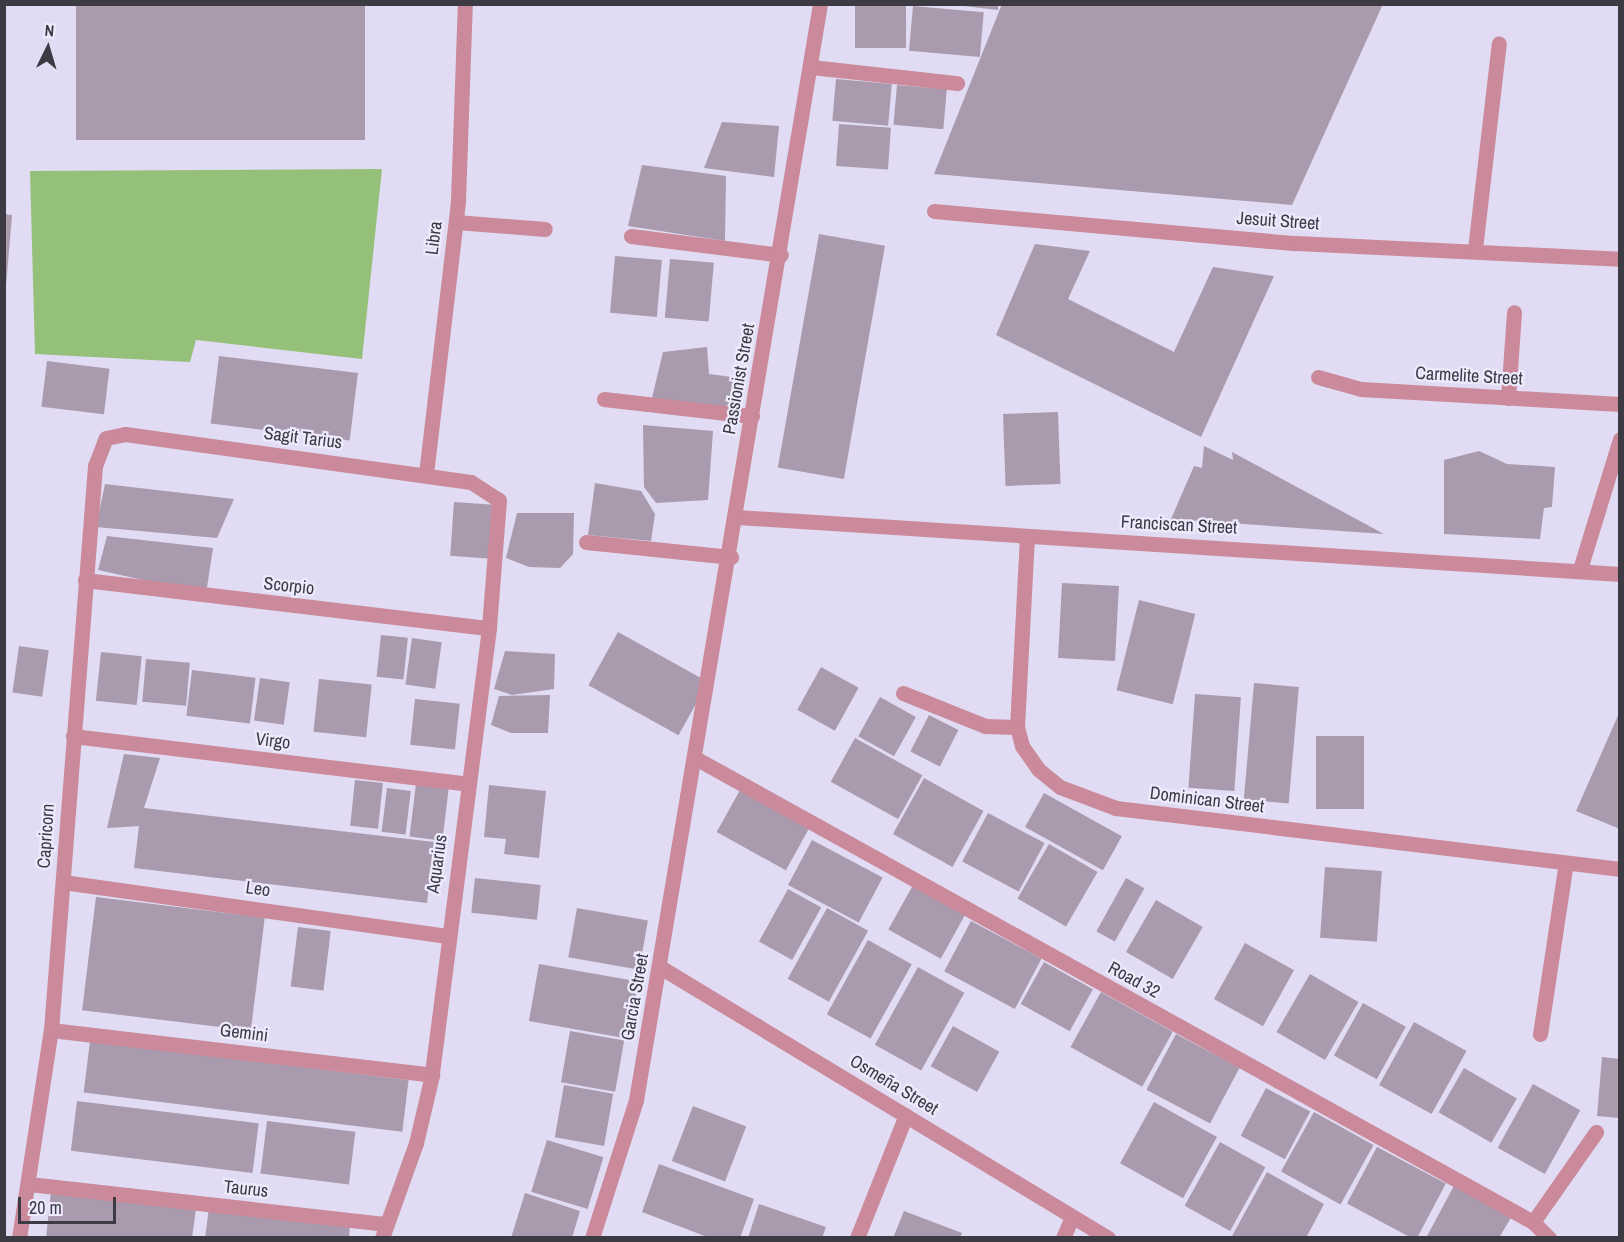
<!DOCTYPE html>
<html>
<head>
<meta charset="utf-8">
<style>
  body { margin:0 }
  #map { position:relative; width:1624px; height:1242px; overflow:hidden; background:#e1dcf3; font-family:"Archivo Narrow",sans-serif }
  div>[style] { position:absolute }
  .green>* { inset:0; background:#94c079 }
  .building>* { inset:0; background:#a99aad; transform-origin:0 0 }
  .service>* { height:15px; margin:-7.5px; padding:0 7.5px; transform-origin:7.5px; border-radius:7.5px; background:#ca8a9b }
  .minor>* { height:15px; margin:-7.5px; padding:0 7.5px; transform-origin:7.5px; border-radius:7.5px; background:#ca8a9b }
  span { translate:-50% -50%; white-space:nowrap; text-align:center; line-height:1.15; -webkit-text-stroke:4.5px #eeeafd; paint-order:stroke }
  .street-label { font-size:18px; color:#3c3a43 }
  .frame { position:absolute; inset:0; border:6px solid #3c3a43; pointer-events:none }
  .north { position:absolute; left:18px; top:18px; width:60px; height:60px; -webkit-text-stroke:4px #eeeafd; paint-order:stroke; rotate:5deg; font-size:16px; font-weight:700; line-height:24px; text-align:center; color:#3c3a43 }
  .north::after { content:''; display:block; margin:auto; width:21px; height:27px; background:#3c3a43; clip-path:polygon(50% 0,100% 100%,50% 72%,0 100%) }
  .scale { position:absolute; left:18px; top:1197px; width:98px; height:27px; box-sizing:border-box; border:3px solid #3c3a43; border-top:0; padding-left:8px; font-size:18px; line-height:21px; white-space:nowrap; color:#3c3a43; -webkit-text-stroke:4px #eeeafd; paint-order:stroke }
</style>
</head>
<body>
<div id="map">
  <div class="green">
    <div style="clip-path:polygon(382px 169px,362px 359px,196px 340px,190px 362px,35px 354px,30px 171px)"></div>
  </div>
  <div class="building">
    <div style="left:76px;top:4px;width:289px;height:136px"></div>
    <div style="left:855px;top:4px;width:51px;height:44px"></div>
    <div style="clip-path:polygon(1002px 4px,1383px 4px,1292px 205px,934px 174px)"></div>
    <div style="clip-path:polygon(955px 5px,998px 5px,998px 10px)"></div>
    <div style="left:913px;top:6px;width:71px;height:45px;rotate:5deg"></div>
    <div style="left:836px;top:79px;width:56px;height:42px;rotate:5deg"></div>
    <div style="left:897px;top:85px;width:50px;height:40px;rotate:5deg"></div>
    <div style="clip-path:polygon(722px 122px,779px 126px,774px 177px,704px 168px)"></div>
    <div style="left:839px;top:124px;width:52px;height:42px;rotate:4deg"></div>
    <div style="clip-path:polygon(642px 165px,726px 176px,725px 241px,628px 226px)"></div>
    <div style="clip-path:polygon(4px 214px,12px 215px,6px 286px,4px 286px)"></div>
    <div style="left:819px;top:234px;width:67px;height:237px;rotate:10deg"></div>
    <div style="clip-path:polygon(1035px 244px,1090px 251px,1068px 299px,1174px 352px,1213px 267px,1274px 276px,1201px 437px,996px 335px)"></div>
    <div style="left:615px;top:256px;width:47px;height:57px;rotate:5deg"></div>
    <div style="left:670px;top:259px;width:44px;height:59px;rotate:5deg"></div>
    <div style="clip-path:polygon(707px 347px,709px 374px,740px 378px,733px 403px,713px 411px,652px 398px,663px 352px)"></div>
    <div style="left:219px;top:356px;width:140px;height:68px;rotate:7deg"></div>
    <div style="left:47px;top:361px;width:63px;height:46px;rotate:7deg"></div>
    <div style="left:1058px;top:412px;width:72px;height:55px;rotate:88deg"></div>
    <div style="clip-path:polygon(643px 425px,713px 431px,708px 500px,656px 503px,644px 487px)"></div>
    <div style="clip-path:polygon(1204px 446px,1233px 460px,1232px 452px,1384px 534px,1171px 519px,1194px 466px,1202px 468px)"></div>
    <div style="clip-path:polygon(1479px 451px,1507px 464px,1555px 467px,1552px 507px,1544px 508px,1540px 539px,1444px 534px,1444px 460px)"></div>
    <div style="clip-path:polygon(595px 483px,641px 491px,655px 514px,651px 541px,588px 535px)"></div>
    <div style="clip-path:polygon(105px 484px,234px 499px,217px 538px,96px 527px)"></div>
    <div style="left:454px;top:502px;width:40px;height:54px;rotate:4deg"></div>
    <div style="clip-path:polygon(517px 513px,574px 513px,573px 554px,560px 568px,529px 567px,506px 558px)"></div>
    <div style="clip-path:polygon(107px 536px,213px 548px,206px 594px,98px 570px)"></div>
    <div style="left:1062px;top:583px;width:57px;height:75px;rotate:3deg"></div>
    <div style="left:1139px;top:600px;width:58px;height:93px;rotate:14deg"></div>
    <div style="left:618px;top:632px;width:103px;height:61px;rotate:29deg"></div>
    <div style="left:381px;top:635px;width:27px;height:42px;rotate:6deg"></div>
    <div style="left:412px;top:638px;width:30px;height:47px;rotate:8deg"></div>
    <div style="left:19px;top:646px;width:30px;height:47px;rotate:8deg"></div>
    <div style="clip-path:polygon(505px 651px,555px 654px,554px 689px,512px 695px,494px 689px)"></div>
    <div style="left:101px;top:652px;width:41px;height:49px;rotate:6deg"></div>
    <div style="left:146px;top:659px;width:44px;height:43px;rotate:5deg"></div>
    <div style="left:821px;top:667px;width:43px;height:49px;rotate:29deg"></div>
    <div style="left:192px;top:670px;width:64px;height:46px;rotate:7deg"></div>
    <div style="left:260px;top:678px;width:30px;height:43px;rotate:8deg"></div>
    <div style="left:319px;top:679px;width:53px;height:53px;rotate:6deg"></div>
    <div style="left:1254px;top:683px;width:45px;height:117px;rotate:5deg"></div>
    <div style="left:1195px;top:694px;width:46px;height:94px;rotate:4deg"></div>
    <div style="clip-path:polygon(550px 695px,548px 733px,511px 733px,491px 725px,499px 696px)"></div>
    <div style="left:880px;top:697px;width:41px;height:45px;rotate:29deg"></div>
    <div style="left:415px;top:699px;width:45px;height:46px;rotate:6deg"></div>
    <div style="clip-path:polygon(1620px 711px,1620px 829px,1576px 811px)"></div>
    <div style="left:929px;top:715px;width:33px;height:41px;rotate:27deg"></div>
    <div style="left:1316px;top:736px;width:48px;height:73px"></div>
    <div style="left:855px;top:738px;width:77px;height:50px;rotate:29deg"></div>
    <div style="clip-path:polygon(124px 754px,160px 758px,144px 808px,434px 842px,427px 903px,134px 868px,139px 826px,107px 828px)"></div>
    <div style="left:924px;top:778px;width:68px;height:64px;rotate:29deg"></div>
    <div style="left:355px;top:780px;width:28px;height:46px;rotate:6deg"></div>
    <div style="left:416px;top:784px;width:33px;height:53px;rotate:7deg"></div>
    <div style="clip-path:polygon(489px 785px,546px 791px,539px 858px,504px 854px,506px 839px,484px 837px)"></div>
    <div style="left:387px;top:788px;width:24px;height:44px;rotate:7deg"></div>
    <div style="left:740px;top:790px;width:79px;height:48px;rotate:29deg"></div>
    <div style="left:1044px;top:793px;width:89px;height:39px;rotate:29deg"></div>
    <div style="left:988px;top:813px;width:64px;height:55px;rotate:28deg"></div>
    <div style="left:812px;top:840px;width:80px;height:51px;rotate:28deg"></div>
    <div style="left:1049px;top:844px;width:56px;height:63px;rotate:30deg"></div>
    <div style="left:1325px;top:867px;width:57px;height:71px;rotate:4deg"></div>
    <div style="left:475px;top:878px;width:66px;height:35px;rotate:6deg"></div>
    <div style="left:1126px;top:878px;width:21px;height:61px;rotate:29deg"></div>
    <div style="left:913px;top:885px;width:60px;height:51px;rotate:29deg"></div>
    <div style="left:788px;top:889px;width:38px;height:60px;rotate:29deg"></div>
    <div style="left:96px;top:897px;width:170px;height:114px;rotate:7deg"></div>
    <div style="left:1156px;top:900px;width:54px;height:60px;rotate:30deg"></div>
    <div style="left:577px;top:908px;width:72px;height:50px;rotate:10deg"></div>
    <div style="left:827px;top:908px;width:47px;height:81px;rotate:29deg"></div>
    <div style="left:971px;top:921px;width:80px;height:57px;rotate:28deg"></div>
    <div style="left:298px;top:927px;width:33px;height:60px;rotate:7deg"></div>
    <div style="left:868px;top:940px;width:50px;height:85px;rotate:29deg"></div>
    <div style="left:1245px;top:943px;width:56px;height:64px;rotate:29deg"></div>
    <div style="left:1044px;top:962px;width:56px;height:48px;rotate:29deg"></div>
    <div style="left:539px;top:964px;width:101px;height:58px;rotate:10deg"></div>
    <div style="left:918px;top:967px;width:53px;height:89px;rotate:29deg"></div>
    <div style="left:1310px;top:974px;width:56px;height:67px;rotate:30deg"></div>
    <div style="left:1101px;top:992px;width:82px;height:63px;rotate:29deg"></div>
    <div style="left:1363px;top:1003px;width:49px;height:60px;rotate:29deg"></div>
    <div style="left:1414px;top:1022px;width:60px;height:72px;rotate:29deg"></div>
    <div style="left:953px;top:1026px;width:53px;height:46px;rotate:29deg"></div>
    <div style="left:570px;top:1031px;width:55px;height:52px;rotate:10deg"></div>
    <div style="left:1176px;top:1034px;width:72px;height:63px;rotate:28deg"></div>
    <div style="left:90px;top:1041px;width:321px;height:52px;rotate:7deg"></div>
    <div style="clip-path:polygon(1602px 1057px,1620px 1059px,1620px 1118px,1597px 1116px)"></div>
    <div style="left:1464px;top:1068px;width:61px;height:51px;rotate:30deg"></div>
    <div style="left:1533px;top:1084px;width:54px;height:73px;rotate:29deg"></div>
    <div style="left:564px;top:1085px;width:50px;height:53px;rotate:10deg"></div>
    <div style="left:1266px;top:1088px;width:50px;height:54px;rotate:28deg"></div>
    <div style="left:77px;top:1101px;width:183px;height:50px;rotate:7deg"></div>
    <div style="left:1154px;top:1102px;width:72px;height:70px;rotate:29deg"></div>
    <div style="left:693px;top:1106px;width:57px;height:59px;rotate:21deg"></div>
    <div style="left:1314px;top:1112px;width:68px;height:68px;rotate:29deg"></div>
    <div style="left:267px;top:1121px;width:89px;height:53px;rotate:7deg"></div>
    <div style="left:547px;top:1140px;width:59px;height:54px;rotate:17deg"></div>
    <div style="left:1220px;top:1142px;width:52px;height:73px;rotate:29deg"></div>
    <div style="left:1377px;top:1147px;width:78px;height:64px;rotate:28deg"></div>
    <div style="clip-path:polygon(659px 1164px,754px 1199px,740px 1238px,710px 1238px,642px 1212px)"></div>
    <div style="clip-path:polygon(1267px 1172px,1324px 1204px,1306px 1238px,1231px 1238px)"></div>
    <div style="clip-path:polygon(1456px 1182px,1513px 1214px,1499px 1238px,1426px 1238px)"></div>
    <div style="clip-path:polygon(51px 1191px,196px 1209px,192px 1238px,46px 1238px)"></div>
    <div style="clip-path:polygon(525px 1193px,580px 1211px,572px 1238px,511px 1238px)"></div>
    <div style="clip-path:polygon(759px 1204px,826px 1227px,822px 1238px,748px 1238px)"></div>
    <div style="clip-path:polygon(209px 1208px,350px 1225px,349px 1238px,205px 1238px)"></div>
    <div style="clip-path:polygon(904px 1211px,962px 1233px,960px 1238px,893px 1238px)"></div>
  </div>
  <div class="service">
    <div style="left:456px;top:222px;width:89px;rotate:4.5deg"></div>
    <div style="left:631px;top:236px;width:151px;rotate:7.2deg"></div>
    <div style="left:1508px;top:398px;width:86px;rotate:-86deg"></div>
    <div style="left:903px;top:693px;width:88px;rotate:21.9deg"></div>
    <div style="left:985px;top:726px;width:32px;rotate:2deg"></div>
    <div style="left:1533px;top:1222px;width:110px;rotate:-55deg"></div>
  </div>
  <div class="minor">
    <div style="left:811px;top:67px;width:147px;rotate:6.3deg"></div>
    <div style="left:934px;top:211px;width:363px;rotate:5.1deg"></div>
    <div style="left:1296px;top:243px;width:324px;rotate:2.8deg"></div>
    <div style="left:1475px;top:249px;width:207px;rotate:-83.4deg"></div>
    <div style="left:1318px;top:377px;width:45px;rotate:15.6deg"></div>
    <div style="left:1361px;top:389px;width:259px;rotate:3.3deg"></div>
    <div style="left:604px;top:399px;width:149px;rotate:6.6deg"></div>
    <div style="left:426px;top:474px;width:276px;rotate:-83.3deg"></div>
    <div style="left:458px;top:200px;width:196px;rotate:-88deg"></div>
    <div style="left:737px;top:517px;width:885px;rotate:3.69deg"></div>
    <div style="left:1027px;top:536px;width:191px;rotate:93deg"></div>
    <div style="left:1017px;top:727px;width:20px;rotate:75deg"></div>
    <div style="left:1022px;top:746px;width:29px;rotate:55deg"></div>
    <div style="left:1039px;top:770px;width:27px;rotate:39deg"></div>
    <div style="left:1060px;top:787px;width:60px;rotate:20.6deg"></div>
    <div style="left:1116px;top:808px;width:508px;rotate:6.9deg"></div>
    <div style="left:586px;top:542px;width:146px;rotate:5.9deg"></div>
    <div style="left:1580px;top:569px;width:136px;rotate:-72.9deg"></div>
    <div style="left:85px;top:580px;width:407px;rotate:6.8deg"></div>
    <div style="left:73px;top:736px;width:398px;rotate:6.9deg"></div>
    <div style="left:697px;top:759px;width:956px;rotate:28.98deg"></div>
    <div style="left:1533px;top:1222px;width:23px;rotate:45deg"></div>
    <div style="left:63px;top:882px;width:388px;rotate:8deg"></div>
    <div style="left:660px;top:967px;width:524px;rotate:31.17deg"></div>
    <div style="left:51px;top:1030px;width:384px;rotate:6.7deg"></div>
    <div style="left:1540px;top:1034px;width:173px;rotate:-81.4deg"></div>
    <div style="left:29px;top:1184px;width:360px;rotate:6.4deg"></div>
    <div style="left:19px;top:1238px;width:210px;rotate:-81.3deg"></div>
    <div style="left:51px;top:1030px;width:566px;rotate:-85.54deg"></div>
    <div style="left:95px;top:466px;width:30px;rotate:-69deg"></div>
    <div style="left:106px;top:438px;width:19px;rotate:-12deg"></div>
    <div style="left:125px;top:434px;width:349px;rotate:7.9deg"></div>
    <div style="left:471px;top:482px;width:33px;rotate:33deg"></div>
    <div style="left:499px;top:500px;width:128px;rotate:94.5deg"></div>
    <div style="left:489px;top:628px;width:451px;rotate:97.3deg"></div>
    <div style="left:432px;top:1075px;width:70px;rotate:103.2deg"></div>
    <div style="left:416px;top:1143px;width:101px;rotate:109.7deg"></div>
    <div style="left:592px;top:1238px;width:145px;rotate:-72.3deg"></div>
    <div style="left:636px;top:1100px;width:1111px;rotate:-80.47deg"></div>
    <div style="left:857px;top:1238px;width:132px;rotate:-68.3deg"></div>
    <div style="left:1063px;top:1238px;width:23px;rotate:-67deg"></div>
  </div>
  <div class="street-label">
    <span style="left:1278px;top:221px;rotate:4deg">Jesuit Street</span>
    <span style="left:434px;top:238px;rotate:-83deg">Libra</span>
    <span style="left:1469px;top:376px;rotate:3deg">Carmelite Street</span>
    <span style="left:739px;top:379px;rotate:-80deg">Passionist Street</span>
    <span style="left:303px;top:438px;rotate:7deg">Sagit Tarius</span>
    <span style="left:1179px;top:525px;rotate:3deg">Franciscan Street</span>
    <span style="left:289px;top:586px;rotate:6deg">Scorpio</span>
    <span style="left:273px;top:741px;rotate:7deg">Virgo</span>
    <span style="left:1207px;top:800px;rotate:7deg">Dominican Street</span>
    <span style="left:46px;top:836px;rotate:-86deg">Capricorn</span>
    <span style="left:437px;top:864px;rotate:-82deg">Aquarius</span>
    <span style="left:258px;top:889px;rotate:8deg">Leo</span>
    <span style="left:1134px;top:980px;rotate:29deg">Road 32</span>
    <span style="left:635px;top:997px;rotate:-80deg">Garcia Street</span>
    <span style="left:244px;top:1033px;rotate:7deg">Gemini</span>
    <span style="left:894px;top:1085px;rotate:31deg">Osmeña Street</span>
    <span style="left:246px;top:1189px;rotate:6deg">Taurus</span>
  </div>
  <div class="frame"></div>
  <div class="north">N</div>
  <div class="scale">20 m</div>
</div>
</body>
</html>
